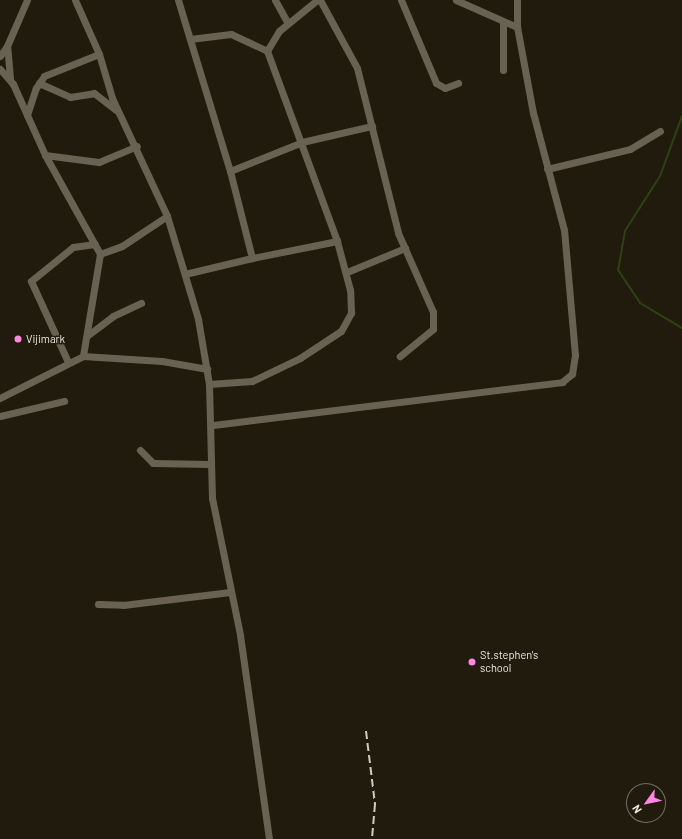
<!DOCTYPE html>
<html>
<head>
<meta charset="utf-8">
<style>
  body { margin:0 }
  #map { position:relative; width:682px; height:839px; overflow:hidden; background:#211b0e; font-family:Barlow,sans-serif }
  div>[style] { position:absolute }
  .stream>* { height:2px; margin:-1px; padding:0 1px; transform-origin:1px; border-radius:1px; background:#2d4211 }
  .street>* { height:7px; margin:-3.5px; padding:0 3.5px; transform-origin:3.5px; border-radius:3.5px; background:#696253 }
  .rail>* { height:2px; margin-top:-1px; transform-origin:0; background:repeating-linear-gradient(90deg,#cfcbc2 0 8px,transparent 0 12px) }
  .dots>* { width:11px; height:11px; translate:-50% -50%; box-sizing:border-box; border:2px solid #211b0e; border-radius:50% }
  span { translate:-50% -50%; white-space:nowrap; text-align:center; line-height:1.15; -webkit-text-stroke:3px #211b0e; paint-order:stroke }
  .poi-label { font-size:11px; color:#ede9e1 }
  .left { translate:0 -50%; text-align:left }
  .north { position:absolute; left:626px; top:783px; width:40px; height:40px; box-sizing:border-box; background:#211b0e; border:1px solid #736d62; border-radius:50%; rotate:237deg; font-size:11px; font-weight:700; line-height:16px; text-align:center; color:#ede9e1 }
  .north::after { content:''; display:block; margin:auto; width:14px; height:18px; background:#fc86e4; clip-path:polygon(50% 0,100% 100%,50% 72%,0 100%) }
</style>
</head>
<body>
<div id="map">
  <div class="stream">
    <div style="left:682px;top:116px;width:64px;rotate:110.1deg"></div>
    <div style="left:660px;top:176px;width:65px;rotate:122.5deg"></div>
    <div style="left:625px;top:231px;width:40px;rotate:100deg"></div>
    <div style="left:618px;top:270px;width:40px;rotate:56deg"></div>
    <div style="left:640px;top:303px;width:49px;rotate:30.8deg"></div>
  </div>
  <div class="street">
    <div style="left:75px;top:0;width:59px;rotate:66deg"></div>
    <div style="left:99px;top:54px;width:46px;rotate:73.5deg"></div>
    <div style="left:112px;top:98px;width:130px;rotate:65deg"></div>
    <div style="left:167px;top:216px;width:108px;rotate:73.2deg"></div>
    <div style="left:198px;top:319px;width:66px;rotate:80.4deg"></div>
    <div style="left:209px;top:384px;width:114px;rotate:88.5deg"></div>
    <div style="left:212px;top:498px;width:140px;rotate:78.4deg"></div>
    <div style="left:240px;top:635px;width:206px;rotate:81.9deg"></div>
    <div style="left:178px;top:0;width:179px;rotate:73.1deg"></div>
    <div style="left:230px;top:171px;width:90px;rotate:75.8deg"></div>
    <div style="left:252px;top:258px;width:69px;rotate:166.6deg"></div>
    <div style="left:275px;top:0;width:26px;rotate:61deg"></div>
    <div style="left:320px;top:0;width:77px;rotate:61.4deg"></div>
    <div style="left:357px;top:68px;width:170px;rotate:76deg"></div>
    <div style="left:398px;top:233px;width:86px;rotate:66.1deg"></div>
    <div style="left:433px;top:312px;width:17px;rotate:90deg"></div>
    <div style="left:433px;top:329px;width:43px;rotate:140.7deg"></div>
    <div style="left:401px;top:0;width:90px;rotate:67.1deg"></div>
    <div style="left:436px;top:83px;width:10px;rotate:29deg"></div>
    <div style="left:445px;top:88px;width:14px;rotate:-21deg"></div>
    <div style="left:456px;top:0;width:67px;rotate:23.9deg"></div>
    <div style="left:190px;top:39px;width:41px;rotate:-7deg"></div>
    <div style="left:231px;top:34px;width:40px;rotate:25deg"></div>
    <div style="left:0;top:56px;width:12px;rotate:-55deg"></div>
    <div style="left:0;top:69px;width:20px;rotate:49deg"></div>
    <div style="left:13px;top:84px;width:78px;rotate:65.7deg"></div>
    <div style="left:45px;top:155px;width:113px;rotate:60.9deg"></div>
    <div style="left:100px;top:254px;width:103px;rotate:99.5deg"></div>
    <div style="left:503px;top:70px;width:48px;rotate:-90deg"></div>
    <div style="left:10px;top:78px;width:32px;rotate:-95deg"></div>
    <div style="left:7px;top:46px;width:50px;rotate:-66.5deg"></div>
    <div style="left:39px;top:83px;width:34px;rotate:24deg"></div>
    <div style="left:70px;top:97px;width:24px;rotate:-9deg"></div>
    <div style="left:94px;top:93px;width:29px;rotate:38deg"></div>
    <div style="left:27px;top:115px;width:28px;rotate:-72deg"></div>
    <div style="left:36px;top:88px;width:14px;rotate:-56deg"></div>
    <div style="left:44px;top:76px;width:59px;rotate:-21.8deg"></div>
    <div style="left:45px;top:155px;width:54px;rotate:7.4deg"></div>
    <div style="left:99px;top:162px;width:41px;rotate:-22.8deg"></div>
    <div style="left:547px;top:169px;width:85px;rotate:-13.5deg"></div>
    <div style="left:630px;top:149px;width:35px;rotate:-31deg"></div>
    <div style="left:230px;top:171px;width:78px;rotate:-21.9deg"></div>
    <div style="left:302px;top:142px;width:72px;rotate:-12.9deg"></div>
    <div style="left:100px;top:254px;width:23px;rotate:-20deg"></div>
    <div style="left:122px;top:246px;width:54px;rotate:-33.7deg"></div>
    <div style="left:252px;top:258px;width:87px;rotate:-11.3deg"></div>
    <div style="left:347px;top:272px;width:63px;rotate:-22.5deg"></div>
    <div style="left:88px;top:335px;width:31px;rotate:-37deg"></div>
    <div style="left:113px;top:316px;width:31px;rotate:-25deg"></div>
    <div style="left:68px;top:362px;width:89px;rotate:-114.6deg"></div>
    <div style="left:31px;top:281px;width:54px;rotate:-39deg"></div>
    <div style="left:73px;top:247px;width:22px;rotate:-8deg"></div>
    <div style="left:209px;top:384px;width:43px;rotate:-4deg"></div>
    <div style="left:252px;top:381px;width:53px;rotate:-25.6deg"></div>
    <div style="left:300px;top:358px;width:49px;rotate:-33.4deg"></div>
    <div style="left:341px;top:331px;width:21px;rotate:-61deg"></div>
    <div style="left:351px;top:313px;width:23px;rotate:-92deg"></div>
    <div style="left:350px;top:290px;width:51px;rotate:-104.9deg"></div>
    <div style="left:337px;top:241px;width:202px;rotate:-110.2deg"></div>
    <div style="left:267px;top:51px;width:23px;rotate:-59deg"></div>
    <div style="left:279px;top:31px;width:49px;rotate:-39.2deg"></div>
    <div style="left:0;top:398px;width:93px;rotate:-26.8deg"></div>
    <div style="left:83px;top:356px;width:79px;rotate:3.6deg"></div>
    <div style="left:162px;top:361px;width:46px;rotate:10.1deg"></div>
    <div style="left:0;top:416px;width:66px;rotate:-13.2deg"></div>
    <div style="left:213px;top:425px;width:352px;rotate:-7deg"></div>
    <div style="left:562px;top:382px;width:13px;rotate:-39deg"></div>
    <div style="left:572px;top:374px;width:19px;rotate:-81deg"></div>
    <div style="left:575px;top:355px;width:125px;rotate:-95deg"></div>
    <div style="left:564px;top:230px;width:121px;rotate:-104.8deg"></div>
    <div style="left:533px;top:113px;width:87px;rotate:-100.5deg"></div>
    <div style="left:517px;top:27px;width:27px;rotate:-90deg"></div>
    <div style="left:140px;top:450px;width:18px;rotate:45deg"></div>
    <div style="left:153px;top:463px;width:56px;rotate:1deg"></div>
    <div style="left:98px;top:604px;width:25px;rotate:2deg"></div>
    <div style="left:123px;top:605px;width:108px;rotate:-6.9deg"></div>
  </div>
  <div class="rail">
    <div style="left:366px;top:731px;width:74px;rotate:83deg"></div>
    <div style="left:375px;top:804px;width:35px;rotate:95deg"></div>
  </div>
  <div class="dots">
    <div style="left:18px;top:339px;background:#fc86e4"></div>
    <div style="left:472px;top:662px;background:#fc86e4"></div>
  </div>
  <div class="poi-label">
    <span class="left" style="left:26px;top:339px">Vijimark</span>
    <span class="left" style="left:480px;top:662px">St.stephen's<br>school</span>
  </div>
  <div class="north">N</div>
</div>
</body>
</html>
